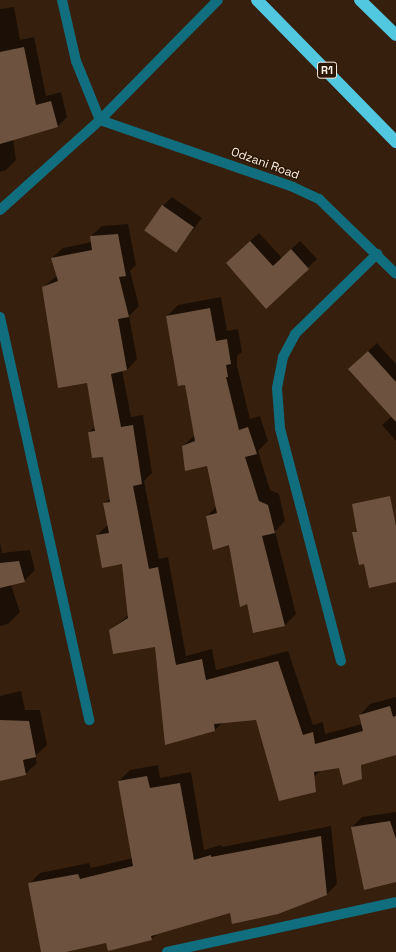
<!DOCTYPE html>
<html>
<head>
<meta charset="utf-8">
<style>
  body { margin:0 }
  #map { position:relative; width:396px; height:952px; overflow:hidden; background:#361f0c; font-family:"Space Grotesk",sans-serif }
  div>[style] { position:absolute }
  .shadow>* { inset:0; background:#0007 }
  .building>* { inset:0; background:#6d533f; transform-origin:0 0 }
  .street>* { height:10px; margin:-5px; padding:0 5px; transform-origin:5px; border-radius:5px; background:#116e7e }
  .highway>* { height:12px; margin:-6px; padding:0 6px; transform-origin:6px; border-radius:6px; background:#52c8e0 }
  span { translate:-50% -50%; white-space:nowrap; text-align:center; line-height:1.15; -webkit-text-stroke:3px #2b1604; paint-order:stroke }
  .shield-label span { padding:1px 3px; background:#2b1604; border:1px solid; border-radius:3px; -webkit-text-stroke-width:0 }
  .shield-label { font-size:11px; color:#fdf1e7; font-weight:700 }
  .street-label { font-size:12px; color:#fdf1e7 }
</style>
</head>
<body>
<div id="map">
  <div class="shadow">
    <div style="clip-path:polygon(14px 7px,20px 40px,34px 37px,46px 96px,61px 92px,67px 117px,57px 127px,13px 139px,16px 160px,6px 170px,0 172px,0 9px)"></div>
    <div style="clip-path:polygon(172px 197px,202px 218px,177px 251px,163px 206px)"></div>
    <div style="clip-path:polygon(128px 224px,136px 265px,130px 271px,139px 306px,129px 316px,137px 359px,127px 370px,122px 370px,131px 417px,143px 415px,152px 473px,144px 481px,159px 559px,168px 557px,186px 656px,212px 649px,216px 670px,288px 651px,313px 725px,323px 722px,325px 734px,362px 724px,360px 715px,370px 704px,396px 697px,396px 755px,322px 769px,314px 777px,257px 718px,223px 722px,215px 730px,156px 646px,110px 630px,129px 615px,123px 563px,97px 535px,108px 525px,105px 503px,111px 497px,104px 455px,89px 432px,96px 426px,88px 382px,43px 287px,58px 275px,52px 258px,63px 248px,92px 242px,91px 236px,102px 226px)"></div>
    <div style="clip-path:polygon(259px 233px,282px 258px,300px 241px,317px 259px,267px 307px,236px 254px)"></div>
    <div style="clip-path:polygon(221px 297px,227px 331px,238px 329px,242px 352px,237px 356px,237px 366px,250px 419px,260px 416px,268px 441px,258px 451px,270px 490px,279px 494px,285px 521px,275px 531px,296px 614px,285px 625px,254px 632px,230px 544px,207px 516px,217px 506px,208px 465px,183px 446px,195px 435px,186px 384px,167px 316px,178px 305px)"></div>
    <div style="clip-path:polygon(377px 343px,396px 364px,396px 441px,382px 425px,392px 416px,358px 360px)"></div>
    <div style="clip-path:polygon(0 542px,2px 553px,30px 550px,35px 570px,24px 581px,11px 585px,20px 612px,8px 624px,0 626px)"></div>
    <div style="clip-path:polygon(21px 691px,25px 710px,40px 710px,47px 745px,35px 756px,37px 763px,25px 774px,0 780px,0 696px)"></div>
    <div style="clip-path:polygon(158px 765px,160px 778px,191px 772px,204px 850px,221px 845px,222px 847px,331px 826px,337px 884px,326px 895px,231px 911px,157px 934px,151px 939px,106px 942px,62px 952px,42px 952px,29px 884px,40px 873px,89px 863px,91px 868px,133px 858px,119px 781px,130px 770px)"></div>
    <div style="clip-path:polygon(396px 812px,396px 881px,352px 827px,362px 817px)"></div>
  </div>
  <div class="building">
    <div style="clip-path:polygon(24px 47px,36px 105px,51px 101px,58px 127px,0 144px,0 52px)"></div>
    <div style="left:162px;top:205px;width:39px;height:31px;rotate:35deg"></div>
    <div style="clip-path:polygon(118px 234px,126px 276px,119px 277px,129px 317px,118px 319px,127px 370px,111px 374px,121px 427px,133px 425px,142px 484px,133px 486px,149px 569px,158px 567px,176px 665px,202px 659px,206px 680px,278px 661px,303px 735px,313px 732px,315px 744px,363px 731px,359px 715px,390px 706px,393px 717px,396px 716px,396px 755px,361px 765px,362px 779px,343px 785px,339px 768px,314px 772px,316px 792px,279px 801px,256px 720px,214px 724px,215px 731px,165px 745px,155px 647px,113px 654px,109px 630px,128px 618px,122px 564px,102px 568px,96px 535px,109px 533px,103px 503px,110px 502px,103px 457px,92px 458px,88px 432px,95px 431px,87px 383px,58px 388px,42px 287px,58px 281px,51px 258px,92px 250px,90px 236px)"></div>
    <div style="clip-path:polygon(250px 241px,273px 266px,291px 249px,309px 269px,266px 309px,226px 263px)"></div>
    <div style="clip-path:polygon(210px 308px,216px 341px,227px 339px,231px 364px,226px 365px,228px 377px,226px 377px,239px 430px,248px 427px,257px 454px,245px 457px,259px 501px,268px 505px,275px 533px,262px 536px,285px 626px,253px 633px,247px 604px,240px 607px,229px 545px,213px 550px,206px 516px,217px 513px,207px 466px,185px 471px,182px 446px,195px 441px,185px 385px,178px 386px,166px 316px)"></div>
    <div style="clip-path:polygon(368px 351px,396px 382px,396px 422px,348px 369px)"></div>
    <div style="clip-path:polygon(390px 496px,396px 526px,396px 582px,369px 588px,364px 564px,359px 565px,352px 532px,357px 532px,352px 504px)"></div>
    <div style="clip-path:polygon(19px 561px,25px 582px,0 588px,0 563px)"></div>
    <div style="clip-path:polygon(0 720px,29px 721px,36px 757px,23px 760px,26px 775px,0 781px)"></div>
    <div style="clip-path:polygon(147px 776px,150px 788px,180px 783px,194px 860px,211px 855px,211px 857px,321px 836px,327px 895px,278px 914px,232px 924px,230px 913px,151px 936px,152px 940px,108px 951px,106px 943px,66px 952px,41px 952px,28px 883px,78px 874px,80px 879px,133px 866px,118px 781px)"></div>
    <div style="clip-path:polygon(390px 821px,396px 839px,396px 882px,364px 890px,351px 827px)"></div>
  </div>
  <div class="street">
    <div style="left:62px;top:0;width:63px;rotate:77.1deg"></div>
    <div style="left:76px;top:61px;width:64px;rotate:67.9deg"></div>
    <div style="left:100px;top:120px;width:204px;rotate:19.1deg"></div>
    <div style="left:293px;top:187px;width:29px;rotate:25deg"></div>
    <div style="left:319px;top:199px;width:107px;rotate:44.2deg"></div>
    <div style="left:0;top:210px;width:135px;rotate:-42deg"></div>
    <div style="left:100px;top:120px;width:168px;rotate:-45.5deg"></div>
    <div style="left:0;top:317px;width:413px;rotate:77.5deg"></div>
    <div style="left:341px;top:661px;width:241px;rotate:-104.7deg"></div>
    <div style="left:280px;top:428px;width:40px;rotate:-94.3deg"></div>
    <div style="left:277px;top:388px;width:32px;rotate:-79deg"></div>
    <div style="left:283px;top:357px;width:26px;rotate:-62deg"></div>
    <div style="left:295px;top:334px;width:115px;rotate:-44.3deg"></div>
    <div style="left:167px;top:952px;width:234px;rotate:-12.3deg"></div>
  </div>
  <div class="highway">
    <div style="left:257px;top:0;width:199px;rotate:45.6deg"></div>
    <div style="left:360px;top:0;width:50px;rotate:44.2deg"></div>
  </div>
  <div class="shield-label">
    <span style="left:327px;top:70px">R1</span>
  </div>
  <div class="street-label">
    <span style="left:265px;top:164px;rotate:20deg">Odzani Road</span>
  </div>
</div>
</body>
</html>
